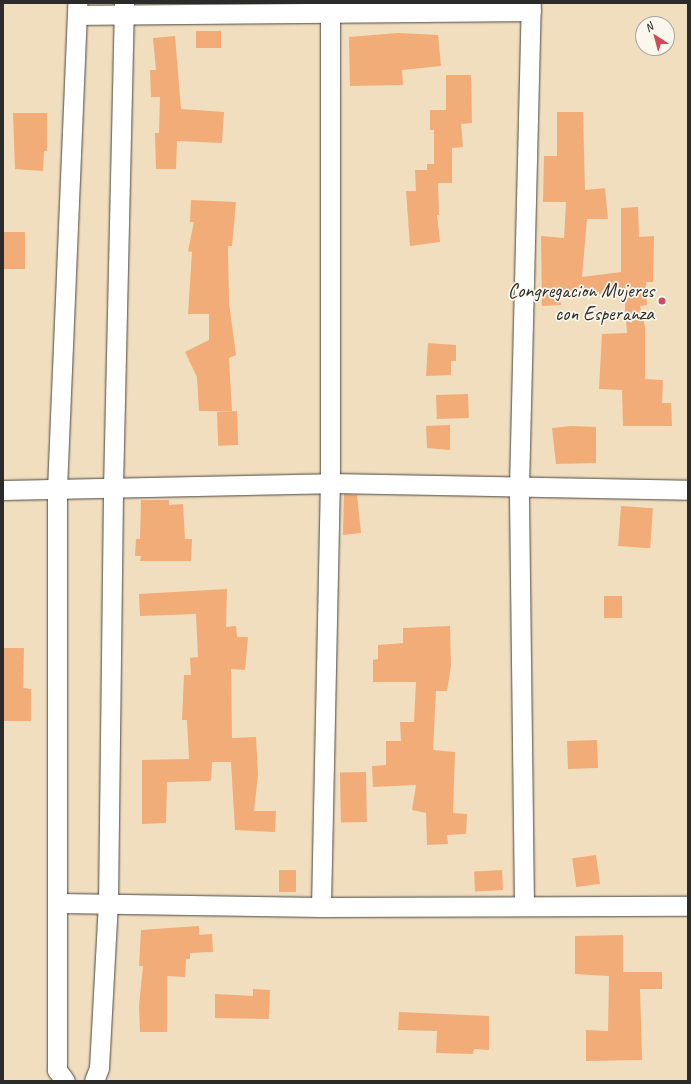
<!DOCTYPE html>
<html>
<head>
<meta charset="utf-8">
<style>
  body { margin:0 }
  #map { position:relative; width:691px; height:1084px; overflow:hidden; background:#f1debe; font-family:Caveat,sans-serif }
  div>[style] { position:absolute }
  .building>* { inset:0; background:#f1ac78; transform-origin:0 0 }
  .roads { filter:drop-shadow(0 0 1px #494641) drop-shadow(0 0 1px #494641) }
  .street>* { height:19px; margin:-9.5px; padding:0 9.5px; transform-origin:9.5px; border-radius:9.5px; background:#fff }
  .dots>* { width:11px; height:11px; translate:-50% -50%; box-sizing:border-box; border:2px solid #fbf7ec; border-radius:50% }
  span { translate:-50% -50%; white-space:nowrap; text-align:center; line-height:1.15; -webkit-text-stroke:3.5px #fbf7ec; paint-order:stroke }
  .poi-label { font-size:20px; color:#2b2b2b }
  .right { translate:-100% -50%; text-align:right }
  .frame { position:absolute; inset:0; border:4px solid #2b2b2b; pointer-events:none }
  .north { position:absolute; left:635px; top:16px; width:40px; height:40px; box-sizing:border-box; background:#fbf7ec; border:1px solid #a8a59f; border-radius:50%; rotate:324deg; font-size:11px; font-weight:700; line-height:16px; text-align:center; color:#2b2b2b }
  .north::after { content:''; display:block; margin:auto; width:14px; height:18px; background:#d1495b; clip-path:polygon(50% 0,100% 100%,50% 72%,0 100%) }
</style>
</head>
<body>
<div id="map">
  <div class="building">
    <div style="left:196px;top:31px;width:25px;height:17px"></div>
    <div style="clip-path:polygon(398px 33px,438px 35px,441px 66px,402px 70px,403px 85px,350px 86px,349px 37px)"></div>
    <div style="clip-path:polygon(175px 36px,181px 109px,224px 112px,222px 143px,177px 141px,176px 169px,156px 169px,155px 133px,159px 133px,160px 97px,151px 97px,150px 70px,156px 70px,153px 38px)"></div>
    <div style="clip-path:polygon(446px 75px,471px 75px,472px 123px,461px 124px,463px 147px,452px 148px,452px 183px,438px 183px,439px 215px,437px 215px,440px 242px,410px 246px,406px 191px,416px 191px,415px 170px,427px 170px,427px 164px,434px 164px,434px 130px,430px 130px,430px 110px,446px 110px)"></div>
    <div style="clip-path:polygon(557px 112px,583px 112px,585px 190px,605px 188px,608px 219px,587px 219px,582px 277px,621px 272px,621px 208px,638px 207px,639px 237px,654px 236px,653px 282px,646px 282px,647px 305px,640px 306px,645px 327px,645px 379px,663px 380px,662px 403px,671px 403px,672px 426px,623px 426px,622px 390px,599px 389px,602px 334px,627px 333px,624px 292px,560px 298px,561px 305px,542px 306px,541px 236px,564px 238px,566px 202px,543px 202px,544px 156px,557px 156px)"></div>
    <div style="clip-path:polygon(13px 113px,47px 113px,47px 151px,44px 151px,43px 171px,15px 169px)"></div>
    <div style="clip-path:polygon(191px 200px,236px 202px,232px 246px,228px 246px,229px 303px,236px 355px,229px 358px,232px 411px,199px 411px,197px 377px,185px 352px,209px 340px,209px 314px,188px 314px,192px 252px,188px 251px,194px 222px,190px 222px)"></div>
    <div style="left:3px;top:232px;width:22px;height:37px"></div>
    <div style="clip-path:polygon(428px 343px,456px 345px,456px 361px,451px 361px,451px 375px,426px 376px)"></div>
    <div style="left:468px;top:394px;width:24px;height:32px;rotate:88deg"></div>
    <div style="left:237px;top:411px;width:34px;height:20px;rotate:88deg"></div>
    <div style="clip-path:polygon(450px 425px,450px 450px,427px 448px,426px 426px)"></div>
    <div style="clip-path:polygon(571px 426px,596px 427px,596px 463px,556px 464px,552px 428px)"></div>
    <div style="clip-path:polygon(344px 494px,357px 495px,361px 533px,343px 535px)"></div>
    <div style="clip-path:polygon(141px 500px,169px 500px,169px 505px,183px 504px,185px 539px,192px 539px,191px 561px,140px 561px,141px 556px,135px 556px,136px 539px,140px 539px)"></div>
    <div style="left:621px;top:506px;width:32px;height:40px;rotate:4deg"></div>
    <div style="clip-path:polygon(227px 589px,226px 627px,236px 626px,237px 637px,248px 637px,245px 670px,231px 669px,232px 738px,256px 737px,258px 775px,254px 811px,276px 811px,275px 832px,235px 830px,231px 762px,212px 762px,211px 781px,167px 782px,166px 823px,142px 824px,142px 760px,189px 759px,187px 720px,182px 720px,184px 675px,191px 675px,190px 658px,198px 657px,196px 614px,140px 616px,139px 594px)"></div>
    <div style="left:604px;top:596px;width:18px;height:22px"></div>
    <div style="clip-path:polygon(450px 626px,451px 666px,447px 691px,436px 691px,433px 750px,455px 752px,453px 813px,467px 814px,466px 834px,447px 835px,448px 844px,427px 845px,426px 813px,412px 810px,416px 785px,373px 787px,372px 766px,386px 765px,386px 741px,401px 741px,400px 722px,414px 722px,416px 682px,373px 682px,373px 660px,378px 659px,378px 645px,403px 643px,403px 628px)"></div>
    <div style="clip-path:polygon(3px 648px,24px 648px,23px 688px,31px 689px,31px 721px,3px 721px)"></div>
    <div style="left:597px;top:740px;width:28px;height:30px;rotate:88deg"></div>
    <div style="left:366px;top:772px;width:50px;height:26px;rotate:89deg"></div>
    <div style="left:596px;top:855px;width:29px;height:24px;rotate:82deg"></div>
    <div style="left:279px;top:870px;width:17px;height:22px"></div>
    <div style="left:502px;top:870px;width:20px;height:28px;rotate:87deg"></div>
    <div style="clip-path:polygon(199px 926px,199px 935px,212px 934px,213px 952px,190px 953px,190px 959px,186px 959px,185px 977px,167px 976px,167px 1032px,140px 1032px,139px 1006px,143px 966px,139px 966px,141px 930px)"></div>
    <div style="clip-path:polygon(623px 935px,623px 972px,662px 972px,662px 989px,640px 989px,642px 1060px,586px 1061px,586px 1030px,608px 1031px,609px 976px,575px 974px,575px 936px)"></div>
    <div style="clip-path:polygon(253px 989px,270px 990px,269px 1019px,215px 1018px,215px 994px,253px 996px)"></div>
    <div style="clip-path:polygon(399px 1012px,489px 1016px,489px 1050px,474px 1049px,473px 1054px,436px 1053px,437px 1031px,398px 1030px)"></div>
  </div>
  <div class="roads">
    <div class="street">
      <div style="left:78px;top:15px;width:453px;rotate:-0.5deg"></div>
      <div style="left:3px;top:490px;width:327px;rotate:-1.2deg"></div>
      <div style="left:330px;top:483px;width:358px;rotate:1.1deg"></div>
      <div style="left:59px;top:903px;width:262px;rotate:0.9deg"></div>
      <div style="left:321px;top:907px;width:367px;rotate:-0.2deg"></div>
      <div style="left:524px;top:906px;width:419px;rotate:-90.7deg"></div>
      <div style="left:519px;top:487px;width:484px;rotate:-88.6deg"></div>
      <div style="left:321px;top:907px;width:424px;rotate:-88.8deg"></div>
      <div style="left:330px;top:483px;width:480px;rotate:-90deg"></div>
      <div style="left:65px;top:1081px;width:14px;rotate:-126deg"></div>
      <div style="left:57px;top:1070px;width:581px;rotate:-90deg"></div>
      <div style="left:57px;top:489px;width:486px;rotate:-87.6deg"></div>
      <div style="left:94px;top:1081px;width:14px;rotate:-69deg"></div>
      <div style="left:99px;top:1068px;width:165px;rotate:-86.9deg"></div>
      <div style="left:108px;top:903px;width:415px;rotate:-89.3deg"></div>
      <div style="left:113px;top:488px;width:485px;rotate:-88.7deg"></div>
    </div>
  </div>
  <div class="dots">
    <div style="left:662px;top:301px;background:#d1495b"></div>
  </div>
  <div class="poi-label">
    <span class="right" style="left:654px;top:302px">Congregacion Mujeres<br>con Esperanza</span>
  </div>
  <div class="frame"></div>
  <div class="north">N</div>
</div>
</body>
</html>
